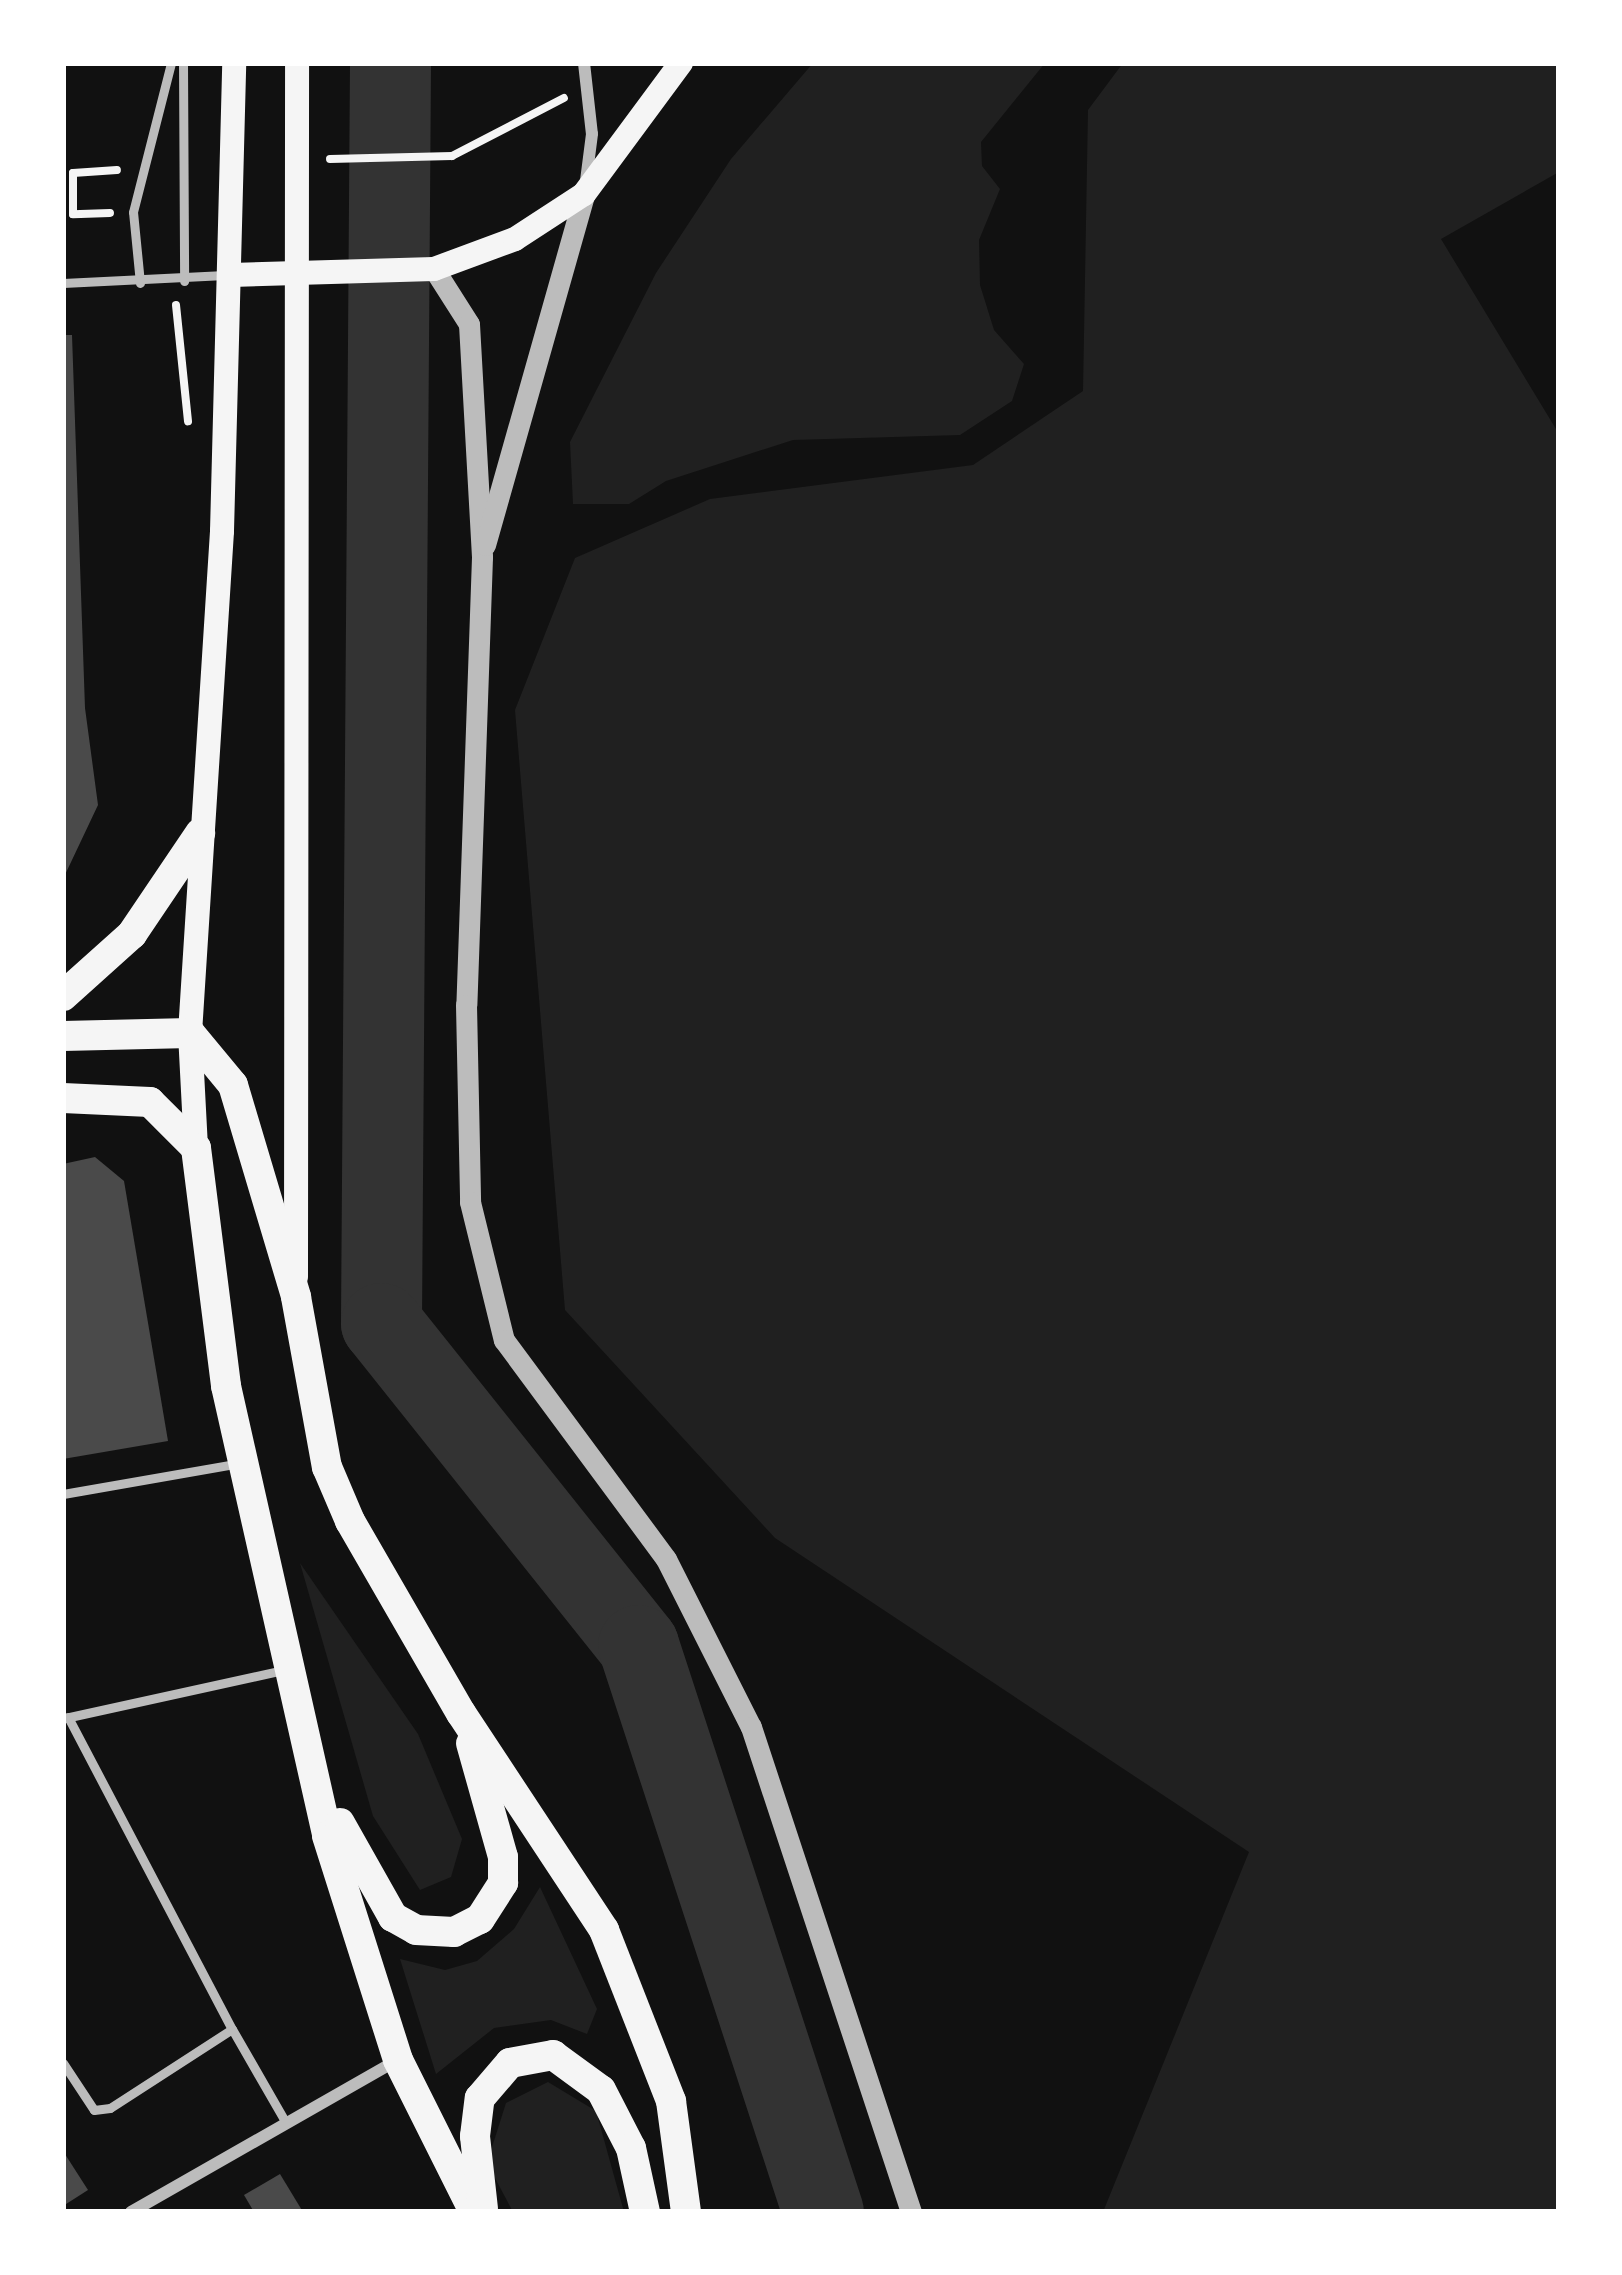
<!DOCTYPE html>
<html>
<head>
<meta charset="utf-8">
<style>
  body { margin:0 }
  #map { position:relative; width:1622px; height:2275px; overflow:hidden; background:#111; font-family:Montserrat,sans-serif }
  div>[style] { position:absolute }
  .green>* { inset:0; background:#202020 }
  .river>* { height:81px; margin:-40.5px; padding:0 40.5px; transform-origin:40.5px; border-radius:40.5px; background:#333 }
  .building>* { inset:0; background:#4a4a4a }
  .path>* { height:8px; margin:-4px; padding:0 4px; transform-origin:4px; border-radius:4px; background:#f5f5f5 }
  .service>* { height:9px; margin:-4.5px; padding:0 4.5px; transform-origin:4.5px; border-radius:4.5px; background:#bcbcbc }
  .minor>* { height:12px; margin:-6px; padding:0 6px; transform-origin:6px; border-radius:6px; background:#bcbcbc }
  .tertiary>* { height:21px; margin:-10.5px; padding:0 10.5px; transform-origin:10.5px; border-radius:10.5px; background:#bcbcbc }
  .secondary>* { height:24px; margin:-12px; padding:0 12px; transform-origin:12px; border-radius:12px; background:#f5f5f5 }
  .primary>* { height:30px; margin:-15px; padding:0 15px; transform-origin:15px; border-radius:15px; background:#f5f5f5 }
  span { translate:-50% -50%; white-space:nowrap; text-align:center; line-height:1.15; -webkit-text-stroke:9px #fff; paint-order:stroke }
  .frame { position:absolute; inset:0; border:66px solid #fff; pointer-events:none }
</style>
</head>
<body>
<div id="map">
  <div class="green">
    <div style="clip-path:polygon(813px 63px,1045px 63px,981px 142px,982px 166px,1000px 189px,979px 240px,980px 285px,994px 330px,1024px 364px,1012px 401px,960px 435px,793px 440px,666px 481px,629px 504px,573px 504px,570px 442px,656px 273px,731px 159px)"></div>
    <div style="clip-path:polygon(1123px 63px,1559px 63px,1559px 172px,1441px 239px,1559px 434px,1559px 2212px,1103px 2212px,1249px 1852px,775px 1538px,565px 1310px,515px 710px,575px 558px,710px 499px,973px 465px,1083px 391px,1088px 110px)"></div>
    <div style="clip-path:polygon(300px 1563px,418px 1734px,462px 1839px,451px 1877px,420px 1890px,373px 1816px)"></div>
    <div style="clip-path:polygon(540px 1887px,597px 2009px,587px 2034px,551px 2020px,494px 2028px,436px 2074px,400px 1959px,445px 1970px,477px 1961px,514px 1929px)"></div>
    <div style="clip-path:polygon(548px 2082px,596px 2111px,624px 2212px,513px 2212px,487px 2163px,506px 2103px)"></div>
  </div>
  <div class="river">
    <div style="left:390px;top:63px;width:1260px;rotate:90.41deg"></div>
    <div style="left:381px;top:1323px;width:412px;rotate:51.4deg"></div>
    <div style="left:638px;top:1645px;width:596px;rotate:71.93deg"></div>
  </div>
  <div class="building">
    <div style="clip-path:polygon(63px 335px,72px 335px,85px 708px,98px 805px,63px 879px)"></div>
    <div style="clip-path:polygon(95px 1157px,124px 1181px,168px 1441px,63px 1459px,63px 1164px)"></div>
    <div style="clip-path:polygon(63px 2151px,88px 2190px,63px 2206px)"></div>
    <div style="clip-path:polygon(280px 2174px,303px 2212px,254px 2212px,244px 2195px)"></div>
  </div>
  <div class="path">
    <div style="left:330px;top:159px;width:122px;rotate:-1.4deg"></div>
    <div style="left:452px;top:156px;width:126px;rotate:-27.4deg"></div>
    <div style="left:110px;top:213px;width:37px;rotate:178deg"></div>
    <div style="left:73px;top:214px;width:41px;rotate:-90deg"></div>
    <div style="left:73px;top:173px;width:44px;rotate:-3.9deg"></div>
    <div style="left:176px;top:305px;width:117px;rotate:84.1deg"></div>
  </div>
  <div class="service">
    <div style="left:183px;top:63px;width:218px;rotate:89.7deg"></div>
    <div style="left:63px;top:283px;width:162px;rotate:-2.8deg"></div>
    <div style="left:140px;top:283px;width:71px;rotate:-95.6deg"></div>
    <div style="left:133px;top:212px;width:154px;rotate:-75.7deg"></div>
    <div style="left:63px;top:1494px;width:175px;rotate:-9.9deg"></div>
    <div style="left:68px;top:1717px;width:352px;rotate:62.3deg"></div>
    <div style="left:65px;top:1718px;width:223px;rotate:-12.4deg"></div>
    <div style="left:63px;top:2063px;width:56px;rotate:56.6deg"></div>
    <div style="left:94px;top:2110px;width:16px;rotate:-7deg"></div>
    <div style="left:110px;top:2108px;width:145px;rotate:-32.9deg"></div>
    <div style="left:232px;top:2029px;width:108px;rotate:60.1deg"></div>
  </div>
  <div class="minor">
    <div style="left:584px;top:63px;width:71px;rotate:83.6deg"></div>
    <div style="left:592px;top:134px;width:47px;rotate:97.3deg"></div>
    <div style="left:131px;top:2212px;width:306px;rotate:-29.7deg"></div>
  </div>
  <div class="tertiary">
    <div style="left:434px;top:269px;width:65px;rotate:57.5deg"></div>
    <div style="left:469px;top:324px;width:233px;rotate:86.8deg"></div>
    <div style="left:482px;top:557px;width:448px;rotate:92deg"></div>
    <div style="left:466px;top:1005px;width:197px;rotate:88.8deg"></div>
    <div style="left:470px;top:1202px;width:142px;rotate:76.2deg"></div>
    <div style="left:504px;top:1340px;width:272px;rotate:53.5deg"></div>
    <div style="left:666px;top:1559px;width:188px;rotate:63.2deg"></div>
    <div style="left:751px;top:1727px;width:511px;rotate:71.74deg"></div>
    <div style="left:485px;top:545px;width:365px;rotate:-74.2deg"></div>
  </div>
  <div class="secondary">
    <div style="left:231px;top:275px;width:203px;rotate:-1.7deg"></div>
    <div style="left:434px;top:269px;width:86px;rotate:-20.3deg"></div>
    <div style="left:515px;top:239px;width:82px;rotate:-33.1deg"></div>
    <div style="left:584px;top:194px;width:163px;rotate:-53.5deg"></div>
    <div style="left:196px;top:1148px;width:115px;rotate:-93deg"></div>
    <div style="left:190px;top:1033px;width:503px;rotate:-86.35deg"></div>
    <div style="left:222px;top:531px;width:468px;rotate:-88.5deg"></div>
    <div style="left:296px;top:1277px;width:1214px;rotate:-89.95deg"></div>
  </div>
  <div class="primary">
    <div style="left:63px;top:996px;width:93px;rotate:-41.9deg"></div>
    <div style="left:132px;top:934px;width:122px;rotate:-56deg"></div>
    <div style="left:63px;top:1036px;width:127px;rotate:-1.4deg"></div>
    <div style="left:190px;top:1033px;width:67px;rotate:50.4deg"></div>
    <div style="left:233px;top:1085px;width:221px;rotate:73.4deg"></div>
    <div style="left:296px;top:1297px;width:173px;rotate:79.7deg"></div>
    <div style="left:327px;top:1467px;width:59px;rotate:66.9deg"></div>
    <div style="left:350px;top:1521px;width:222px;rotate:60deg"></div>
    <div style="left:461px;top:1713px;width:260px;rotate:56.6deg"></div>
    <div style="left:604px;top:1930px;width:184px;rotate:68.6deg"></div>
    <div style="left:671px;top:2101px;width:112px;rotate:82.3deg"></div>
    <div style="left:63px;top:1098px;width:87px;rotate:2.6deg"></div>
    <div style="left:150px;top:1102px;width:65px;rotate:45deg"></div>
    <div style="left:196px;top:1148px;width:240px;rotate:82.8deg"></div>
    <div style="left:226px;top:1386px;width:461px;rotate:77.3deg"></div>
    <div style="left:327px;top:1836px;width:235px;rotate:72.4deg"></div>
    <div style="left:398px;top:2060px;width:170px;rotate:63.4deg"></div>
    <div style="left:340px;top:1823px;width:108px;rotate:60.6deg"></div>
    <div style="left:393px;top:1917px;width:26px;rotate:29deg"></div>
    <div style="left:416px;top:1930px;width:38px;rotate:3deg"></div>
    <div style="left:454px;top:1932px;width:29px;rotate:-27deg"></div>
    <div style="left:480px;top:1919px;width:43px;rotate:-57.4deg"></div>
    <div style="left:503px;top:1883px;width:26px;rotate:-90deg"></div>
    <div style="left:503px;top:1857px;width:118px;rotate:-105.7deg"></div>
    <div style="left:483px;top:2209px;width:73px;rotate:-96.3deg"></div>
    <div style="left:475px;top:2136px;width:38px;rotate:-83deg"></div>
    <div style="left:480px;top:2098px;width:46px;rotate:-49.4deg"></div>
    <div style="left:510px;top:2063px;width:44px;rotate:-10.5deg"></div>
    <div style="left:553px;top:2055px;width:59px;rotate:36.1deg"></div>
    <div style="left:601px;top:2090px;width:65px;rotate:62.7deg"></div>
    <div style="left:631px;top:2148px;width:66px;rotate:77.7deg"></div>
  </div>
  <div class="frame"></div>
</div>
</body>
</html>
